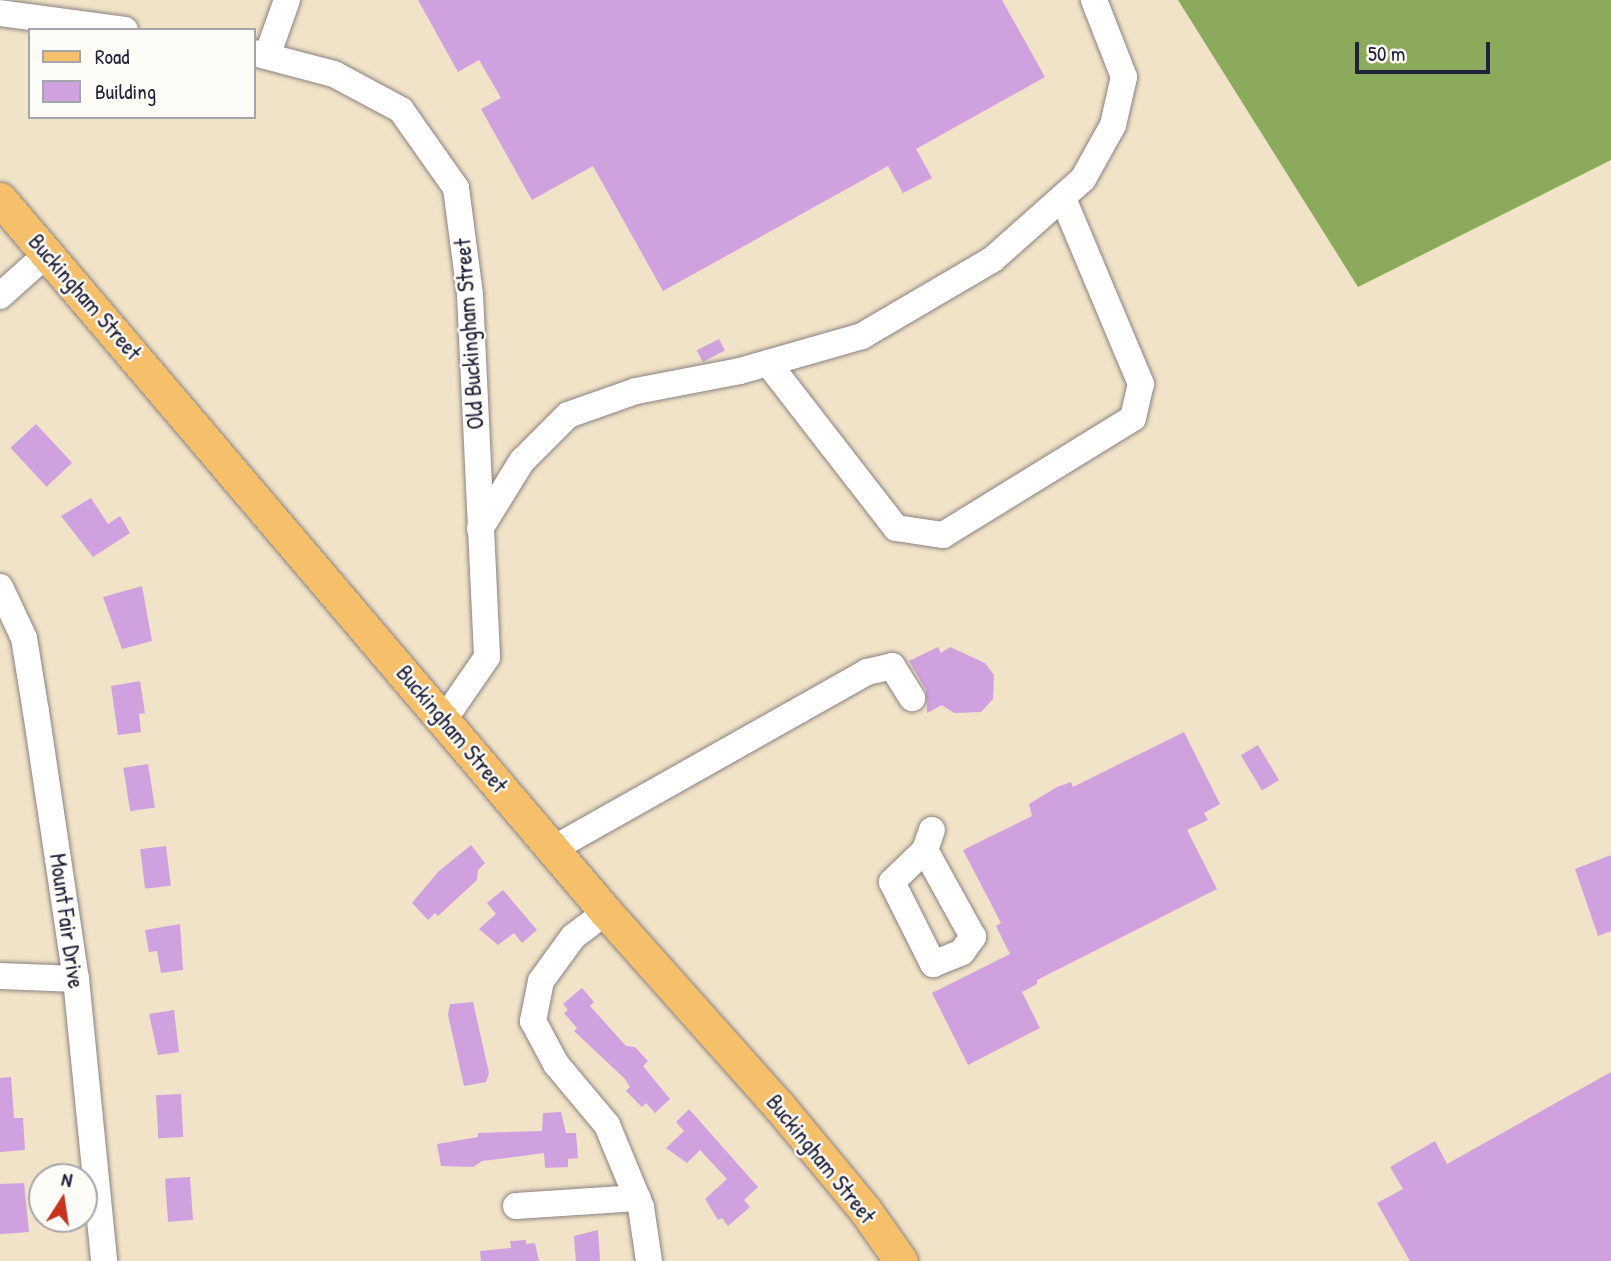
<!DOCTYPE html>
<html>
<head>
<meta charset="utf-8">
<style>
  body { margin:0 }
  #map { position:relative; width:1611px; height:1261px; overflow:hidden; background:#f1e3c7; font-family:"Patrick Hand",sans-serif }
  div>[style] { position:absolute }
  .forest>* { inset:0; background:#8caa5c }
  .building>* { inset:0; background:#cfa1df; transform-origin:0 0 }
  .roads { filter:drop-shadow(0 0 2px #8a8281) drop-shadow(0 0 2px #8a8281) }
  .minor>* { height:26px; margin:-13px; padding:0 13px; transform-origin:13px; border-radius:13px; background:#fff }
  .major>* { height:33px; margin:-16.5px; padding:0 16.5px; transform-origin:16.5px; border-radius:16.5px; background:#f6c06b }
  span { translate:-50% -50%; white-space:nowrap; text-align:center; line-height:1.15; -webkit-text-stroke:5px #fdfcf7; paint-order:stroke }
  .street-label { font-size:23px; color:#22223b }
  .legend { position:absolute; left:28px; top:28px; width:228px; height:91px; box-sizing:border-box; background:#fdfcf7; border:2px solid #a5a5ac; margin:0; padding:9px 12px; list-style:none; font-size:21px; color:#22223b }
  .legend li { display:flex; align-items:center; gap:14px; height:35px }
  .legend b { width:35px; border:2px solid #a5a5ac }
  .north { position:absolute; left:28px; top:1163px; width:70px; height:70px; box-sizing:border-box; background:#fdfcf7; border:2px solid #a5a5ac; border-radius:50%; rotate:12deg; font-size:19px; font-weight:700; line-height:28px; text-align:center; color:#22223b }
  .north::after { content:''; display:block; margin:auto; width:24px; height:32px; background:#c8321e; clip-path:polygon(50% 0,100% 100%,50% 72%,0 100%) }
  .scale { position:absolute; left:1355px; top:42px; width:135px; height:32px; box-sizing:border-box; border:4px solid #22223b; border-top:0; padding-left:9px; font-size:21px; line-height:24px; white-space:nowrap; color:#22223b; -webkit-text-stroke:5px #fdfcf7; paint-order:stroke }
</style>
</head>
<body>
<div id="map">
  <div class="forest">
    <div style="clip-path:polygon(1178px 0,1611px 0,1611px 160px,1358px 287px)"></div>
  </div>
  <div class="building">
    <div style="clip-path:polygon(418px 0,1002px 0,1045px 77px,916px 149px,932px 178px,903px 193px,888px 166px,663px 291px,593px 166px,532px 200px,481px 109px,501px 98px,479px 60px,458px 72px)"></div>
    <div style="left:719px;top:339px;width:13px;height:25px;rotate:63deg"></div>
    <div style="left:36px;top:424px;width:53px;height:35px;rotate:47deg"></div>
    <div style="clip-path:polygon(91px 498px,108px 524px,120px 516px,130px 533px,93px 557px,61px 516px)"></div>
    <div style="clip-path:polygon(142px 586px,152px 641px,122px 649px,103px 597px)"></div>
    <div style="clip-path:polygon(938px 647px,941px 653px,950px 647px,985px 663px,994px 675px,993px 699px,981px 712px,954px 713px,942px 705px,927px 713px,926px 690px,909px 661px)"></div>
    <div style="clip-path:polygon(140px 681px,145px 713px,139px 714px,141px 732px,118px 735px,111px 686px)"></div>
    <div style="clip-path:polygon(1184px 732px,1220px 804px,1204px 813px,1208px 820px,1187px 830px,1217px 889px,1037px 980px,1037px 984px,1022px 992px,1040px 1028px,968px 1065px,932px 993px,1010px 954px,996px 926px,1001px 923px,963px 850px,1032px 816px,1029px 804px,1057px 787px,1071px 782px,1073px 787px)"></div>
    <div style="left:1258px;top:745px;width:41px;height:20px;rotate:59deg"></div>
    <div style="left:148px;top:764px;width:44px;height:25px;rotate:81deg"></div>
    <div style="clip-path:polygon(471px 845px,485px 863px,478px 870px,477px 880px,438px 916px,435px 913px,428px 920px,412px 903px,438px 872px)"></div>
    <div style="left:166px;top:846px;width:40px;height:26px;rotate:83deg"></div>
    <div style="clip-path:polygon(1611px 855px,1611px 931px,1598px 936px,1575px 869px)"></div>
    <div style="clip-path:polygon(503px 890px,537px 930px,522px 943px,514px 933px,498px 945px,479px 929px,496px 914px,487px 903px)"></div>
    <div style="clip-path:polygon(180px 924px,183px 970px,161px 973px,157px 951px,149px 952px,145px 930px)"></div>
    <div style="clip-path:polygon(582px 988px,594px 1002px,590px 1006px,626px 1046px,635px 1047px,648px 1061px,643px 1066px,670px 1099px,655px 1113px,646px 1103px,642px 1107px,626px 1091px,630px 1087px,625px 1079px,574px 1031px,577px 1028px,564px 1013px,568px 1010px,563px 1004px)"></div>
    <div style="clip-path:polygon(473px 1002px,489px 1073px,486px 1082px,464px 1086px,448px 1015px,450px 1004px)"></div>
    <div style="clip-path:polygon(174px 1010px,179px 1052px,158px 1055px,149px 1014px)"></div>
    <div style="clip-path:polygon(1611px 1072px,1611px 1261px,1410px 1261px,1377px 1203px,1403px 1189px,1390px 1167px,1435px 1141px,1447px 1164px)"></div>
    <div style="clip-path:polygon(11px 1077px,14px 1118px,23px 1118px,25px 1150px,0 1152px,0 1078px)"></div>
    <div style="left:181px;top:1094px;width:43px;height:25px;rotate:87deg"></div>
    <div style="clip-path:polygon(689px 1109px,758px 1187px,744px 1200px,750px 1207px,728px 1226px,722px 1218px,718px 1220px,705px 1199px,727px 1179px,700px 1150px,687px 1163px,666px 1148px,684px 1131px,676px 1122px)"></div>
    <div style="clip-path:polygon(561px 1112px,566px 1133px,576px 1133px,578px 1158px,568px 1159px,568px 1167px,545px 1168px,544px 1153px,482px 1161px,473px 1167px,441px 1166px,437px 1144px,478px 1137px,478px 1133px,542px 1131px,543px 1113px)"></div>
    <div style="left:190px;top:1177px;width:43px;height:25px;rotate:86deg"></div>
    <div style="clip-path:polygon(24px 1183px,29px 1232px,0 1234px,0 1184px)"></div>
    <div style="clip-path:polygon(598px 1230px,600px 1261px,576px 1261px,574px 1236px)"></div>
    <div style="clip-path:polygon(526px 1240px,526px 1244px,535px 1243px,539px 1261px,481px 1261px,480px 1251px,511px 1248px,510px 1241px)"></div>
  </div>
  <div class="roads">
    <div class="minor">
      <div style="left:0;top:13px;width:126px;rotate:7.7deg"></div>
      <div style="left:254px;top:53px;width:83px;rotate:14.7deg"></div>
      <div style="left:334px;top:74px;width:76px;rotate:28.2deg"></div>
      <div style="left:401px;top:110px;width:95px;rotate:54.8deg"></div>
      <div style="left:456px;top:188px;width:108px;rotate:82.5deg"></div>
      <div style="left:470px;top:295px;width:362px;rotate:87.3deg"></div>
      <div style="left:487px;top:657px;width:78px;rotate:124.5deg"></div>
      <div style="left:267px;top:56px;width:59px;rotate:-70.3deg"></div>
      <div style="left:0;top:296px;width:64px;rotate:-41.9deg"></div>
      <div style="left:768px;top:363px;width:209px;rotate:52.2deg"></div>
      <div style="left:896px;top:528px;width:48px;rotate:8.5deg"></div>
      <div style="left:943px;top:535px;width:223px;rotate:-31.6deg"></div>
      <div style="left:1133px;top:418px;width:35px;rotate:-77deg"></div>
      <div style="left:1141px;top:384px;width:202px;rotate:-112.8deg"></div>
      <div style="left:480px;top:529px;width:80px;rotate:-58.3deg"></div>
      <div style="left:522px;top:461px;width:65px;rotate:-45deg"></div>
      <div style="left:568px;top:415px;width:72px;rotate:-19.4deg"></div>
      <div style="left:636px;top:391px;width:106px;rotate:-10.9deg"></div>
      <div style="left:740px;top:371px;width:127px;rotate:-16deg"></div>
      <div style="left:862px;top:336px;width:152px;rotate:-30.4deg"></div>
      <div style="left:993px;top:259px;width:120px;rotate:-41.6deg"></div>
      <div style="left:1083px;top:179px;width:62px;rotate:-60.9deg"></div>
      <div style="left:1113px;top:125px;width:49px;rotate:-77.1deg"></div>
      <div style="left:1124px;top:77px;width:83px;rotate:-111.3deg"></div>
      <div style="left:0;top:587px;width:56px;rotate:64.8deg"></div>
      <div style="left:24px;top:638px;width:75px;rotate:80.8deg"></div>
      <div style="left:36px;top:712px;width:270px;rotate:81.5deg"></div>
      <div style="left:76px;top:979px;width:283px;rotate:84.3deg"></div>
      <div style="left:553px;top:849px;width:360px;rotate:-29.4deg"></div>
      <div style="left:867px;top:672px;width:26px;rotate:-13deg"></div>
      <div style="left:892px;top:666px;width:38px;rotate:58deg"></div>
      <div style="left:925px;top:850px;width:46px;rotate:135.9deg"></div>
      <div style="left:892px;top:882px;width:92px;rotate:63.4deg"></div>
      <div style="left:933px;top:964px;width:31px;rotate:-22deg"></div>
      <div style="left:962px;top:952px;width:19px;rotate:-54deg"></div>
      <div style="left:973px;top:937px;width:99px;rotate:-118.9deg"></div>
      <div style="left:925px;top:850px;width:21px;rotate:-71deg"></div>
      <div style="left:606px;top:912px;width:41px;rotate:142.9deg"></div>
      <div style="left:573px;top:937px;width:54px;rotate:126deg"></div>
      <div style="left:541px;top:981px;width:41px;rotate:101.3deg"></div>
      <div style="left:533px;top:1021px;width:49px;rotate:61.9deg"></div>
      <div style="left:556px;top:1064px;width:80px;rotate:50.1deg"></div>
      <div style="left:607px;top:1125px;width:89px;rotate:67.5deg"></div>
      <div style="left:641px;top:1207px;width:55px;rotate:81.6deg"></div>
      <div style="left:0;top:976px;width:76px;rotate:2.3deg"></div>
      <div style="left:516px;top:1206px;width:122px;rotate:-3.8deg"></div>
    </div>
    <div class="major">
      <div style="left:0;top:199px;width:936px;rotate:49.64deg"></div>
      <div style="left:606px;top:912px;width:260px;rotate:48.3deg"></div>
      <div style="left:779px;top:1106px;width:135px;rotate:50.4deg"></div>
      <div style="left:865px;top:1210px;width:62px;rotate:54.8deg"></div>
    </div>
  </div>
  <div class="street-label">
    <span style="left:85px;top:297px;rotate:49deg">Buckingham Street</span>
    <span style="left:469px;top:334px;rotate:-94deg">Old Buckingham Street</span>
    <span style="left:452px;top:729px;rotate:50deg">Buckingham Street</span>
    <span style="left:67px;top:921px;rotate:82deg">Mount Fair Drive</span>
    <span style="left:821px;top:1159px;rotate:51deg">Buckingham Street</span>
  </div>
  <ul class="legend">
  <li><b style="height:9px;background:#f6c06b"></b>Road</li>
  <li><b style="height:19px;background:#cfa1df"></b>Building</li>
  </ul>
  <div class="north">N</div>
  <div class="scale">50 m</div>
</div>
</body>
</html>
